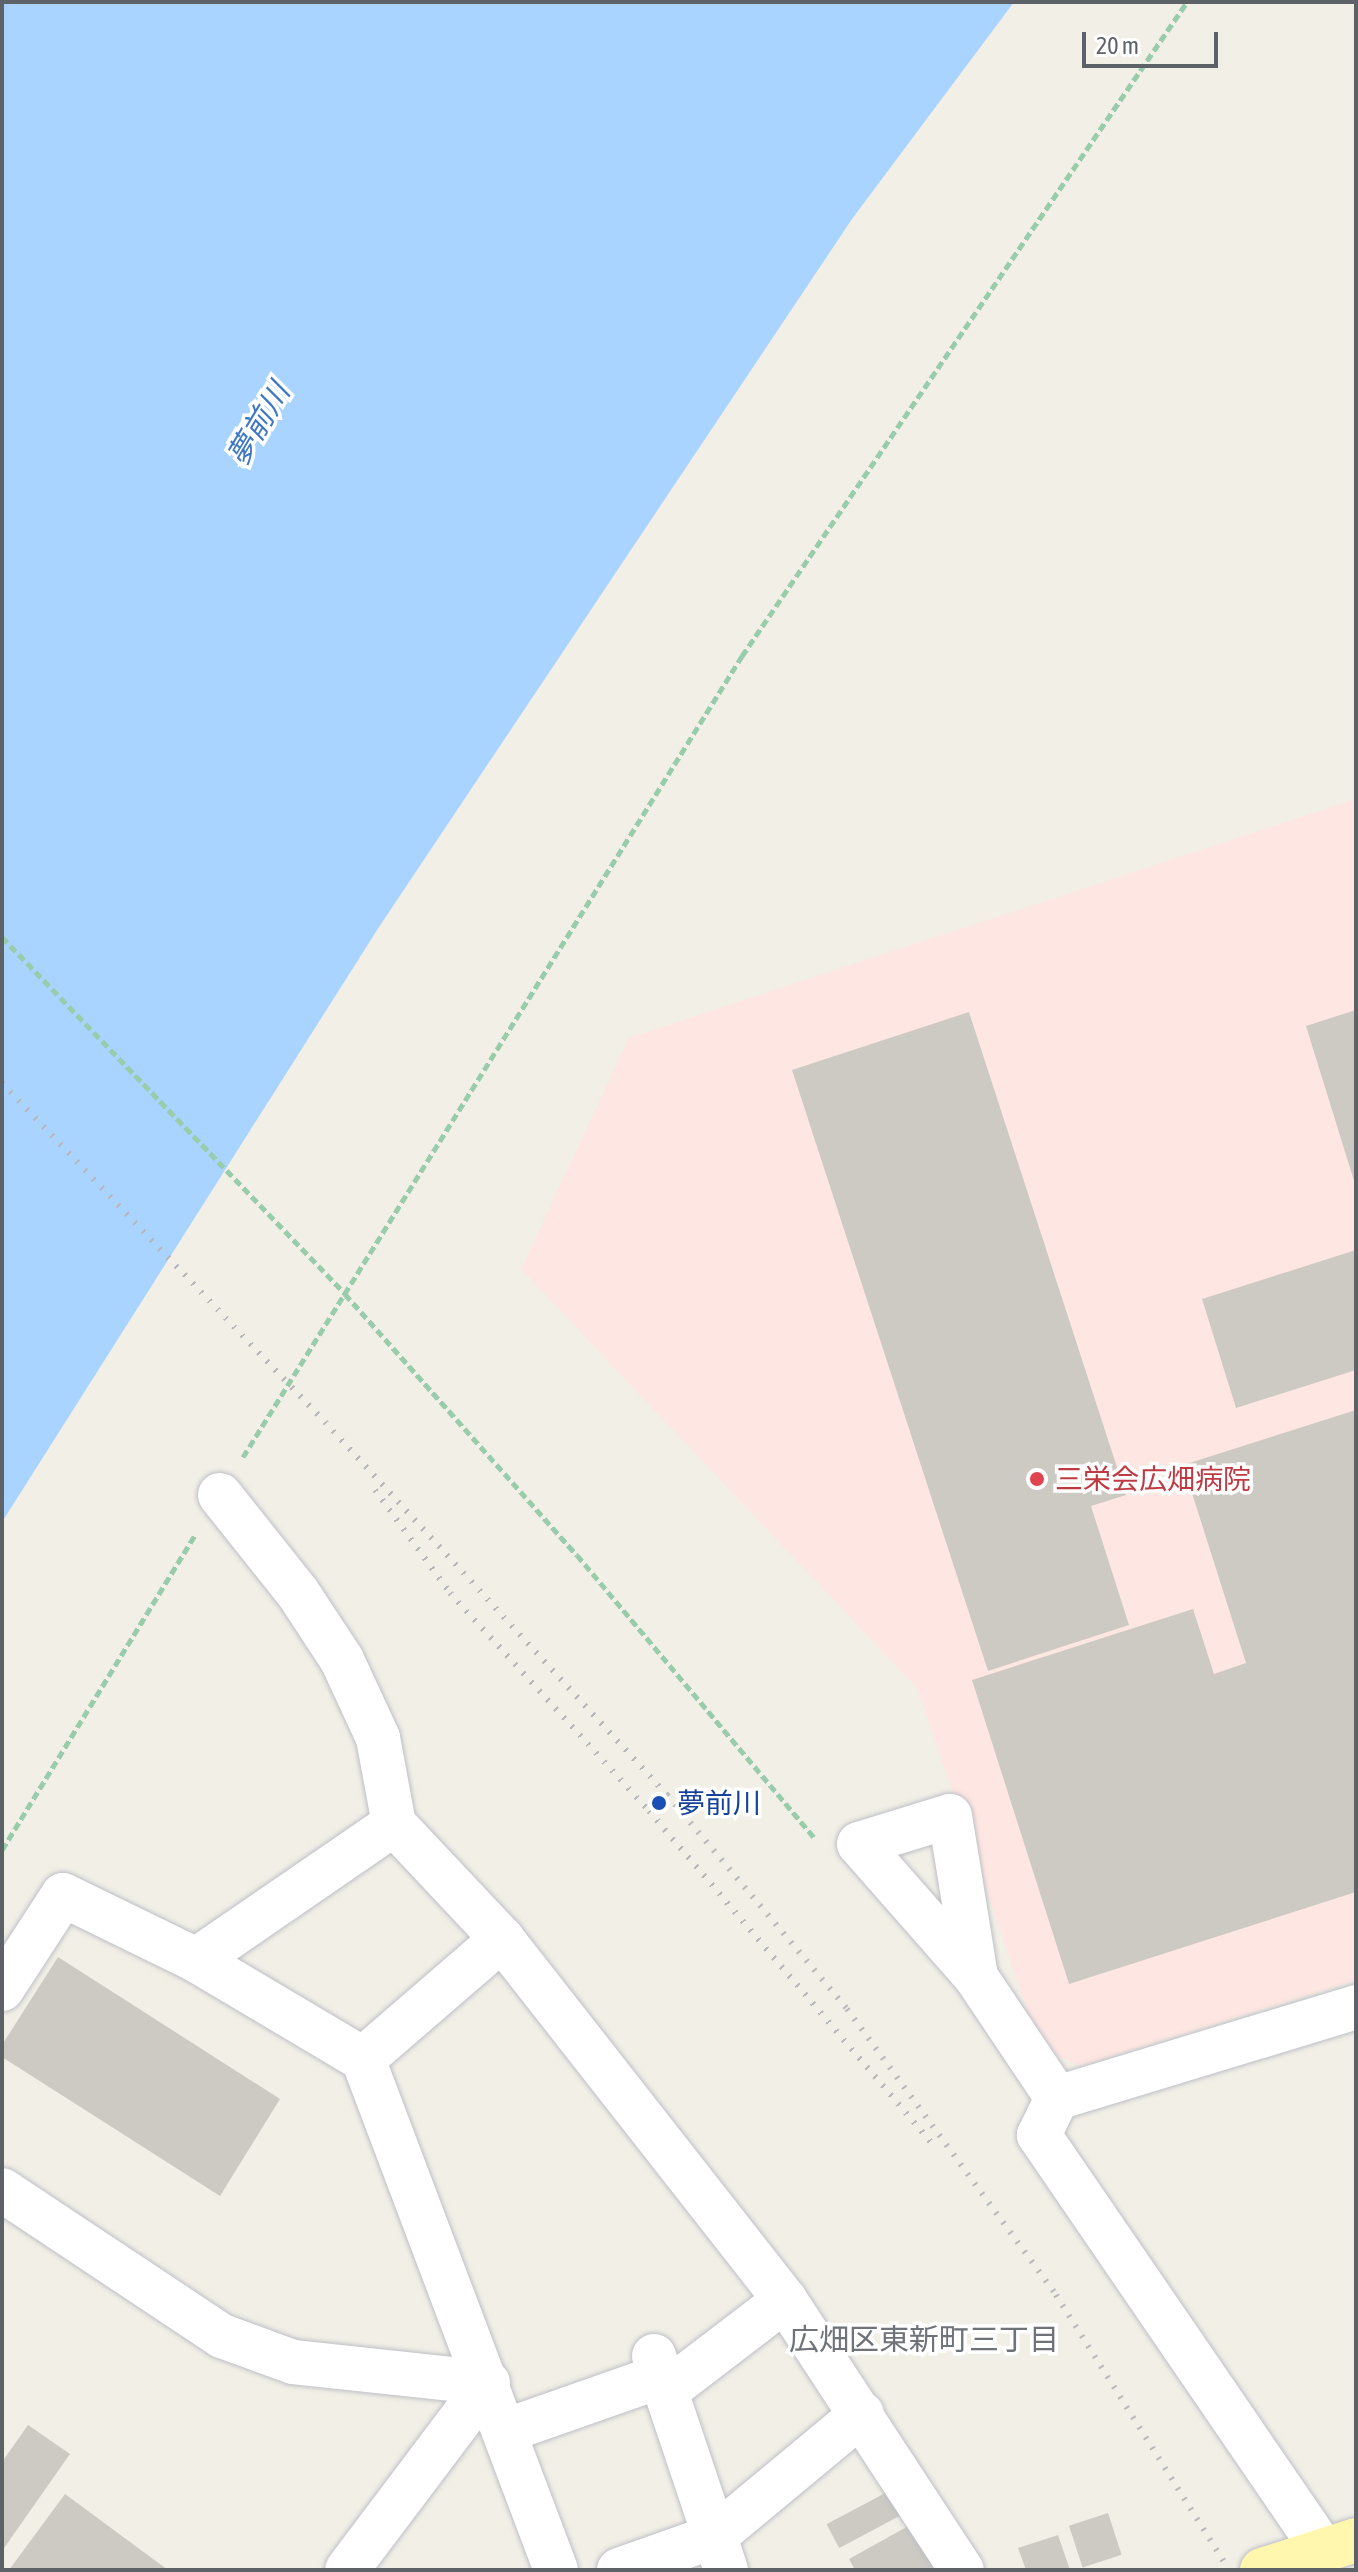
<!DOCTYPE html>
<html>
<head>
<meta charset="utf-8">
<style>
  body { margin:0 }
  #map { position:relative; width:1358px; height:2572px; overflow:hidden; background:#f1efe6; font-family:"Asap Condensed","Noto Sans JP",sans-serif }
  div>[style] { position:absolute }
  .medical>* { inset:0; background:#fee7e2 }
  .water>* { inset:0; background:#a8d4ff }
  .building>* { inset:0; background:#cccac3; transform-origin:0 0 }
  .path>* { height:5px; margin-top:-2.5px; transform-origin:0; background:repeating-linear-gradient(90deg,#98ccab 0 8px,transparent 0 12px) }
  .roads { filter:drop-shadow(0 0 2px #bebfc6) drop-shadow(0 0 2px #bebfc6) }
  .minor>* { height:44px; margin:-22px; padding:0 22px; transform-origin:22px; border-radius:22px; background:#fff }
  .major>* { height:44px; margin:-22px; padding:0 22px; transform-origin:22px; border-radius:22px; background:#fff7ad }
  .rail>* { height:6px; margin-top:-3px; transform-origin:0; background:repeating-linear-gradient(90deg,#b7b8b9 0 2px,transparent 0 12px) }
  .dots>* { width:22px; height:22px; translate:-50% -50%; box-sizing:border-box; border:4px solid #fff; border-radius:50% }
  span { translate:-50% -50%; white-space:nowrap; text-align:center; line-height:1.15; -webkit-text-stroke:7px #fff; paint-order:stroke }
  .health-label { font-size:28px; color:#be3a42 }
  .left { translate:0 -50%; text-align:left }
  .transit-label { font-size:28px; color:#164399 }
  .water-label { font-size:30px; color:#3c76c6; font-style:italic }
  .neighbourhood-label { font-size:30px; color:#6e737a }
  .frame { position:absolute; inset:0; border:4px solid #5d6168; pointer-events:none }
  .scale { position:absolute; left:1082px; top:32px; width:136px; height:36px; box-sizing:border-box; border:4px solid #5d6168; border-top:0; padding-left:10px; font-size:24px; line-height:28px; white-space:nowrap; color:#5d6168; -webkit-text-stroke:6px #fff; paint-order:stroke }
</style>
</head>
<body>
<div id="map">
  <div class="medical">
    <div style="clip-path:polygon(1356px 799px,1356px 1980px,1081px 2066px,1058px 2056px,1031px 2021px,917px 1688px,521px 1269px,629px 1038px)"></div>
  </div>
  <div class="water">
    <div style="clip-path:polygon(2px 2px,1014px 2px,852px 219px,379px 927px,2px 1522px)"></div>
  </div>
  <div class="building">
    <div style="clip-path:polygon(1356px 1010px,1356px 1184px,1355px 1184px,1306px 1026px)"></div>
    <div style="clip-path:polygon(969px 1012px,1126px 1495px,1091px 1506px,1129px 1625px,988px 1671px,792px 1070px)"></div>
    <div style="clip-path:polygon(1356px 1250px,1356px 1370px,1236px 1408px,1202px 1299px)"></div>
    <div style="clip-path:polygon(1356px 1410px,1356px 1892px,1069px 1984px,972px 1680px,1193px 1609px,1214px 1674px,1246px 1663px,1183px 1465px)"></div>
    <div style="clip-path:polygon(58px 1957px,280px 2099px,220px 2196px,2px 2057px,2px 2045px)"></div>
    <div style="clip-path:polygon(28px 2425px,70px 2454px,2px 2551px,2px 2462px)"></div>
    <div style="left:891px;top:2490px;width:27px;height:73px;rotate:62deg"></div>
    <div style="clip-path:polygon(65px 2494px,168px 2570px,9px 2570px)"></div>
    <div style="left:1108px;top:2513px;width:44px;height:41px;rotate:72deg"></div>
    <div style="clip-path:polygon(912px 2524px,936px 2565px,927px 2570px,855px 2570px,849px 2559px)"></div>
    <div style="clip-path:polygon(1058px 2535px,1070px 2570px,1026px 2570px,1018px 2548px)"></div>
  </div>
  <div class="path">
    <div style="left:2px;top:937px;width:495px;rotate:46.1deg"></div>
    <div style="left:345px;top:1294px;width:349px;rotate:48.4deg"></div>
    <div style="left:577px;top:1555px;width:371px;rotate:50deg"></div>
    <div style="left:243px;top:1457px;width:944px;rotate:-58.08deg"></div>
    <div style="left:742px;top:656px;width:791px;rotate:-55.77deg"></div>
    <div style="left:2px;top:1850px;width:371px;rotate:-58.5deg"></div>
  </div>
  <div class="roads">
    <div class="minor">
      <div style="left:220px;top:1495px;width:125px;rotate:51.5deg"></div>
      <div style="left:298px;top:1593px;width:80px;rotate:56.7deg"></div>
      <div style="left:342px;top:1660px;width:86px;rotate:65.2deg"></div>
      <div style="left:378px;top:1738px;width:87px;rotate:79.5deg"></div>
      <div style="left:394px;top:1824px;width:158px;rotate:46.8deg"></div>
      <div style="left:196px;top:1960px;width:240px;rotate:-34.5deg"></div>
      <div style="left:976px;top:1977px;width:177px;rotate:-131.3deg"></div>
      <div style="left:859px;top:1844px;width:95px;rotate:-17.1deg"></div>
      <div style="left:950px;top:1816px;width:163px;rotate:80.8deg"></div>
      <div style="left:976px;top:1977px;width:146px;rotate:56.2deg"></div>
      <div style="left:2px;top:1989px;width:112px;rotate:-57deg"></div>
      <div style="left:63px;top:1895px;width:148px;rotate:26deg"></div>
      <div style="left:196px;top:1960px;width:194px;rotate:30.7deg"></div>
      <div style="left:363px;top:2059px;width:546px;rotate:69.31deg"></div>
      <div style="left:363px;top:2059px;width:184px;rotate:-40.8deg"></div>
      <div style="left:502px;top:1939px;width:459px;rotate:51.9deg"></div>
      <div style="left:785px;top:2300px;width:323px;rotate:56.8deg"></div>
      <div style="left:2px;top:2190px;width:264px;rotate:33.6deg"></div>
      <div style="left:222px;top:2336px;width:76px;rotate:20.1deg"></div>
      <div style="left:293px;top:2362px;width:196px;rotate:6.1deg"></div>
      <div style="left:654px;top:2356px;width:226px;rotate:71.4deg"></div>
      <div style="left:666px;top:2391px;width:150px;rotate:-37.4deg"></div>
      <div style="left:505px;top:2431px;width:165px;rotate:-19.4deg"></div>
      <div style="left:1323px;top:2550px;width:503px;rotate:-124.39deg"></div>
      <div style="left:1039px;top:2135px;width:41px;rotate:-64.1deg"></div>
      <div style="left:1057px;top:2098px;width:313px;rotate:-16.9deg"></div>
      <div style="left:347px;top:2570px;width:234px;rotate:-53deg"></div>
      <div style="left:619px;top:2570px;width:102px;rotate:-19.5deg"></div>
      <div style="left:715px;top:2536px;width:191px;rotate:-39.7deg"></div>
    </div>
    <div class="major">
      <div style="left:1262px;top:2570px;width:99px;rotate:-17.7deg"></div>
    </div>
  </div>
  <div class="rail">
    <div style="left:2px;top:1083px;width:468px;rotate:46.4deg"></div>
    <div style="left:325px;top:1422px;width:506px;rotate:47.48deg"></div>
    <div style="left:667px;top:1795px;width:280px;rotate:49.9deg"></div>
    <div style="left:847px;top:2009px;width:354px;rotate:53.8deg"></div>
    <div style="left:1056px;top:2295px;width:325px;rotate:57.8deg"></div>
    <div style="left:375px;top:1490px;width:127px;rotate:53.9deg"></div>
    <div style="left:450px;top:1593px;width:295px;rotate:47.6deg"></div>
    <div style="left:649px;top:1811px;width:437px;rotate:49.6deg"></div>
  </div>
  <div class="dots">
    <div style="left:1037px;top:1479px;background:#e0444e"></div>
    <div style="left:659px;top:1803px;background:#1a4fb4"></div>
  </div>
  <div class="health-label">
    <span class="left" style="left:1055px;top:1479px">三栄会広畑病院</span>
  </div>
  <div class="transit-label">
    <span class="left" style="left:677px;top:1803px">夢前川</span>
  </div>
  <div class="water-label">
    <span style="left:258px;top:424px;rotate:-59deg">夢前川</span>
  </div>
  <div class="neighbourhood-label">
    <span style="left:924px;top:2339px">広畑区東新町三丁目</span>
  </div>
  <div class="frame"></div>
  <div class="scale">20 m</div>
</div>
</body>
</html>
